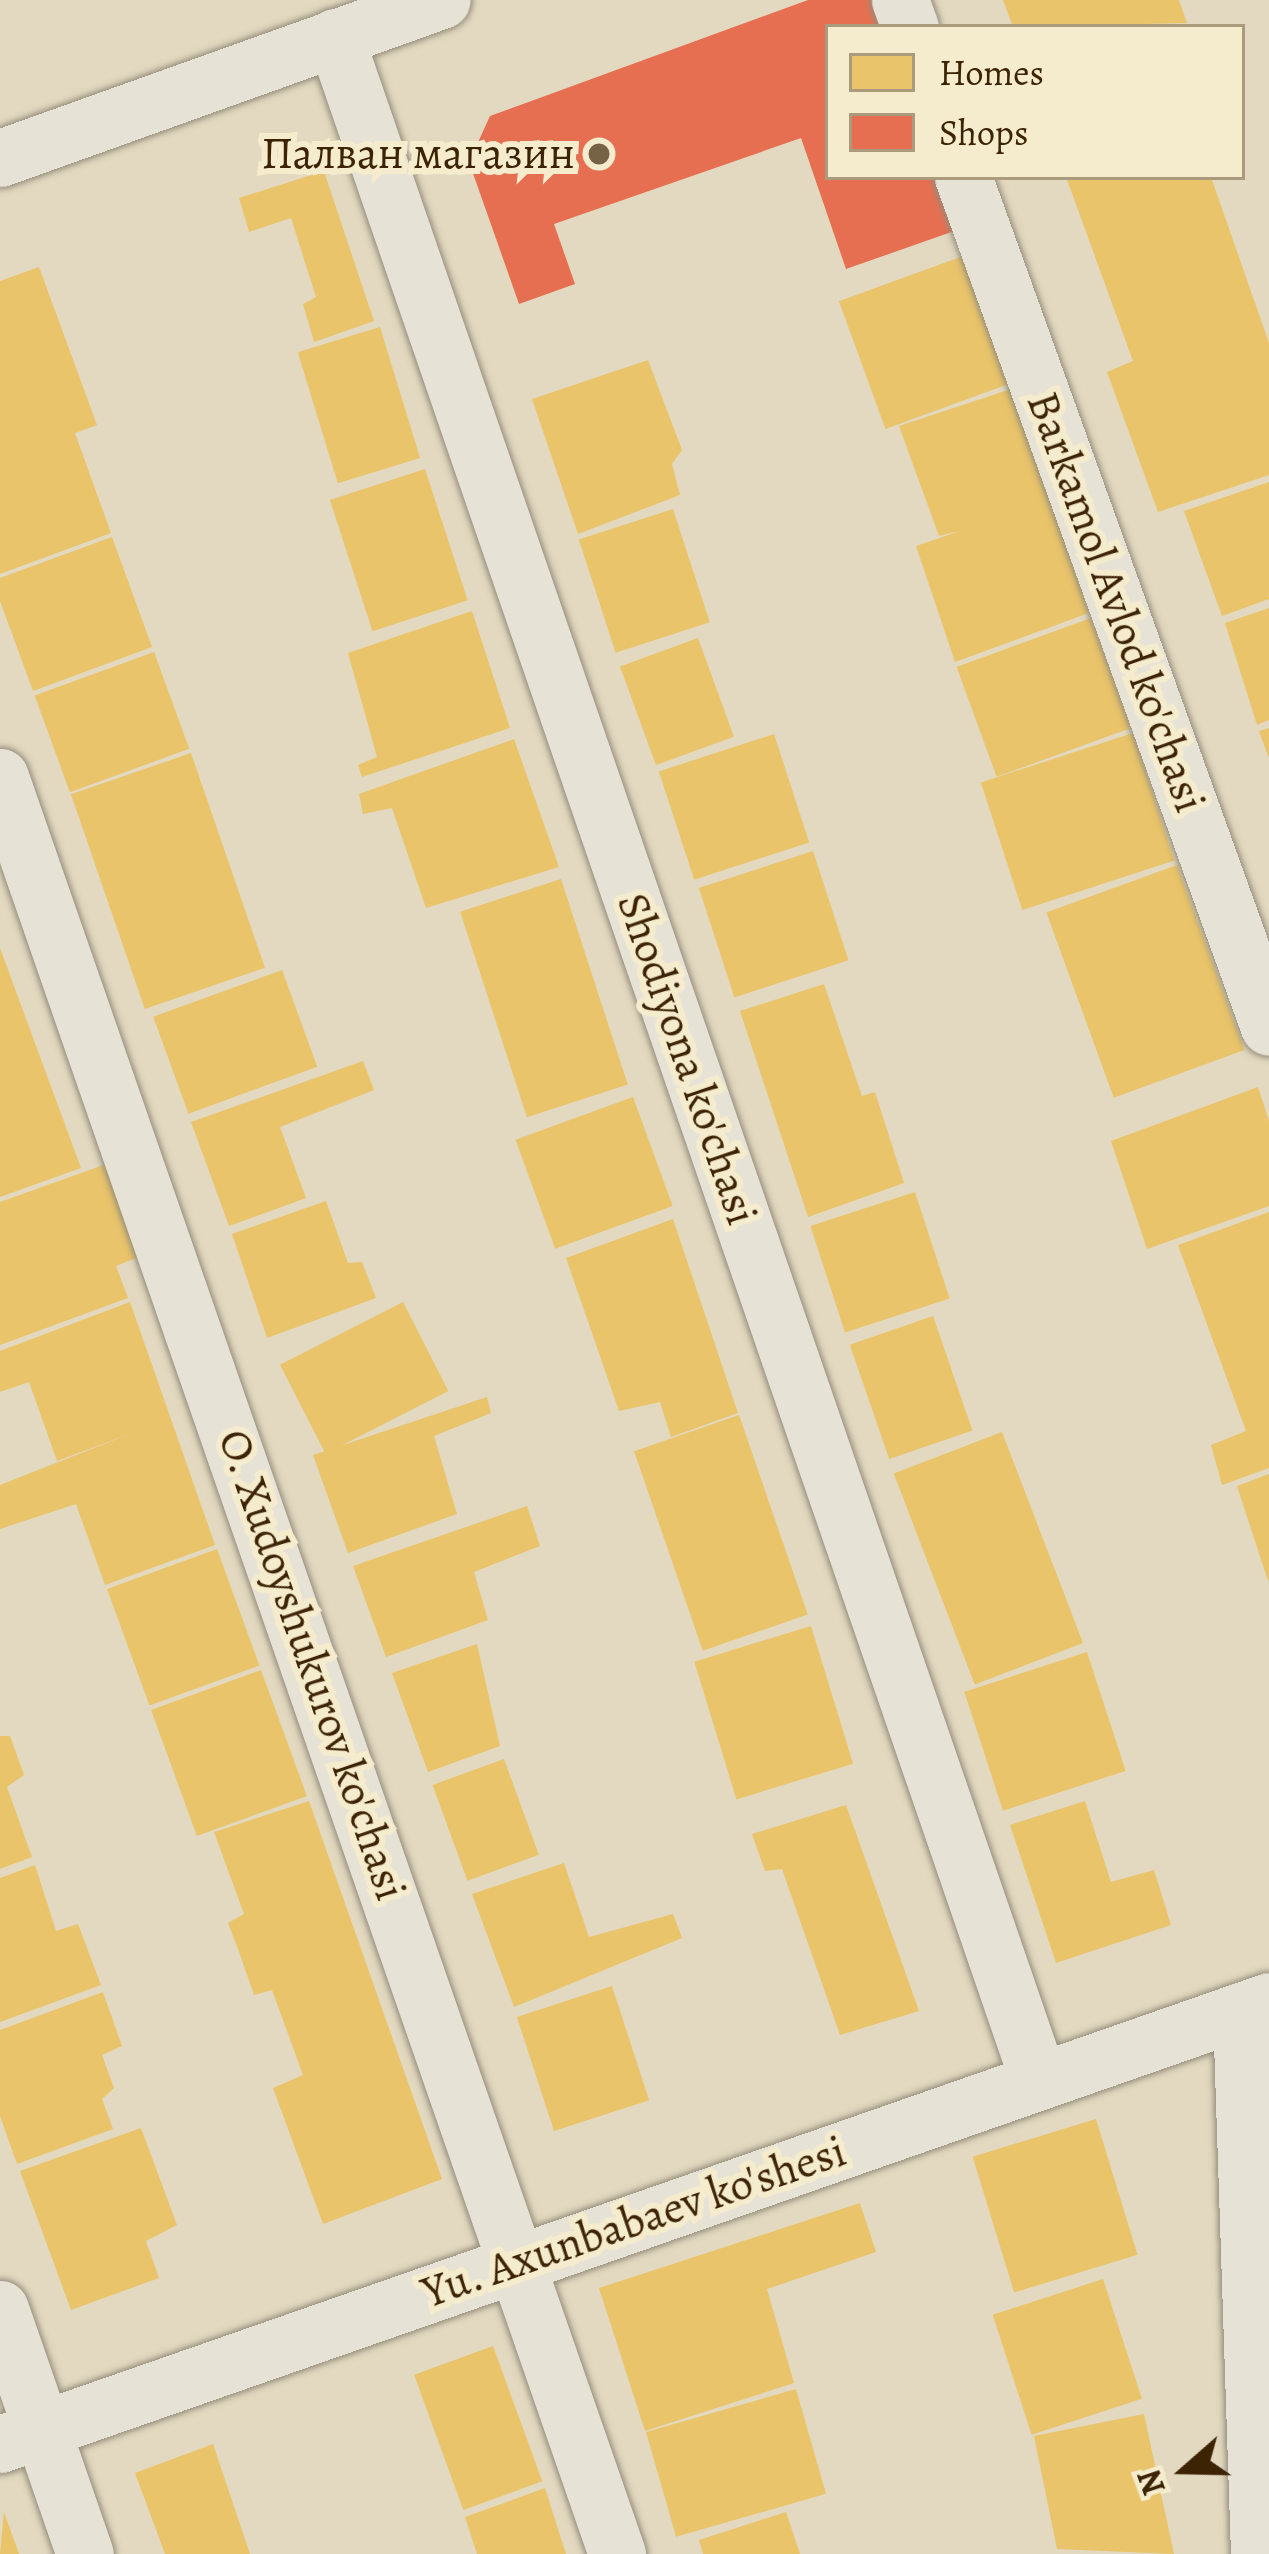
<!DOCTYPE html>
<html>
<head>
<meta charset="utf-8">
<style>
  body { margin:0 }
  #map { position:relative; width:1269px; height:2554px; overflow:hidden; background:#e2d9c0; font-family:Alegreya,serif }
  div>[style] { position:absolute }
  .homes>* { inset:0; background:#e9c46a; transform-origin:0 0 }
  .shops>* { inset:0; background:#e76f51 }
  .roads { filter:drop-shadow(0 0 3px #958d7b) drop-shadow(0 0 3px #958d7b) }
  .street>* { height:57px; margin:-28.5px; padding:0 28.5px; transform-origin:28.5px; border-radius:28.5px; background:#e7e2d6 }
  .dots>* { width:33px; height:33px; translate:-50% -50%; box-sizing:border-box; border:6px solid #f5ebcd; border-radius:50% }
  span { translate:-50% -50%; white-space:nowrap; text-align:center; line-height:1.15; -webkit-text-stroke:12px #f5ebcd; paint-order:stroke }
  .poi-label { font-size:45px; color:#3c2304 }
  .right { translate:-100% -50%; text-align:right }
  .street-label { font-size:45px; color:#3c2304 }
  .legend { position:absolute; left:825px; top:24px; width:420px; height:156px; box-sizing:border-box; background:#f5ebcd; border:3px solid #ab9b7d; margin:0; padding:15px 21px; list-style:none; font-size:36px; color:#3c2304 }
  .legend li { display:flex; align-items:center; gap:24px; height:60px }
  .legend b { width:60px; border:3px solid #ab9b7d }
  .north { position:absolute; left:1125px; top:2410px; width:120px; height:120px; -webkit-text-stroke:9px #f5ebcd; paint-order:stroke; rotate:250deg; font-size:33px; font-weight:700; line-height:48px; text-align:center; color:#3c2304 }
  .north::after { content:''; display:block; margin:auto; width:42px; height:54px; background:#3c2304; clip-path:polygon(50% 0,100% 100%,50% 72%,0 100%) }
</style>
</head>
<body>
<div id="map">
  <div class="homes">
    <div style="clip-path:polygon(1003px 0,1179px 0,1187px 23px,1013px 27px)"></div>
    <div style="clip-path:polygon(324px 171px,374px 321px,314px 342px,303px 304px,316px 297px,291px 218px,249px 232px,239px 198px)"></div>
    <div style="clip-path:polygon(1066px 177px,1211px 177px,1269px 343px,1269px 475px,1158px 512px,1107px 372px,1133px 361px)"></div>
    <div style="left:963px;top:256px;width:136px;height:132px;rotate:70deg"></div>
    <div style="clip-path:polygon(39px 267px,97px 425px,75px 433px,111px 533px,0 574px,0 281px)"></div>
    <div style="left:380px;top:327px;width:137px;height:86px;rotate:73deg"></div>
    <div style="clip-path:polygon(648px 360px,682px 450px,672px 464px,680px 495px,578px 534px,532px 399px)"></div>
    <div style="clip-path:polygon(1011px 389px,1089px 613px,955px 662px,916px 546px,960px 531px,939px 536px,899px 426px)"></div>
    <div style="left:425px;top:469px;width:138px;height:100px;rotate:72deg"></div>
    <div style="clip-path:polygon(1269px 482px,1269px 599px,1222px 616px,1184px 511px)"></div>
    <div style="left:673px;top:509px;width:119px;height:99px;rotate:72deg"></div>
    <div style="clip-path:polygon(112px 537px,152px 647px,33px 691px,0 601px,0 578px)"></div>
    <div style="clip-path:polygon(1269px 608px,1269px 720px,1257px 725px,1225px 623px)"></div>
    <div style="clip-path:polygon(472px 611px,510px 728px,362px 777px,358px 765px,377px 757px,348px 653px)"></div>
    <div style="left:1091px;top:618px;width:117px;height:143px;rotate:70deg"></div>
    <div style="left:698px;top:638px;width:105px;height:83px;rotate:70deg"></div>
    <div style="left:154px;top:652px;width:103px;height:127px;rotate:70deg"></div>
    <div style="clip-path:polygon(1269px 728px,1269px 756px,1268px 756px,1259px 731px)"></div>
    <div style="left:1133px;top:733px;width:134px;height:160px;rotate:72deg"></div>
    <div style="left:774px;top:734px;width:114px;height:121px;rotate:72deg"></div>
    <div style="clip-path:polygon(514px 739px,559px 867px,426px 908px,392px 808px,363px 814px,359px 794px)"></div>
    <div style="left:191px;top:753px;width:227px;height:127px;rotate:71deg"></div>
    <div style="left:813px;top:851px;width:115px;height:120px;rotate:72deg"></div>
    <div style="left:1177px;top:865px;width:197px;height:139px;rotate:70deg"></div>
    <div style="left:561px;top:879px;width:216px;height:106px;rotate:72deg"></div>
    <div style="clip-path:polygon(0 948px,81px 1168px,0 1197px)"></div>
    <div style="left:282px;top:970px;width:103px;height:137px;rotate:70deg"></div>
    <div style="clip-path:polygon(824px 984px,862px 1096px,875px 1092px,904px 1183px,808px 1217px,740px 1011px)"></div>
    <div style="clip-path:polygon(363px 1061px,374px 1090px,280px 1127px,306px 1198px,229px 1226px,191px 1122px)"></div>
    <div style="clip-path:polygon(1258px 1087px,1269px 1121px,1269px 1206px,1147px 1249px,1111px 1141px)"></div>
    <div style="left:633px;top:1097px;width:116px;height:125px;rotate:70deg"></div>
    <div style="clip-path:polygon(112px 1162px,146px 1254px,116px 1266px,128px 1298px,0 1345px,0 1202px)"></div>
    <div style="left:915px;top:1192px;width:112px;height:110px;rotate:72deg"></div>
    <div style="clip-path:polygon(326px 1201px,348px 1263px,362px 1262px,376px 1298px,267px 1338px,232px 1234px)"></div>
    <div style="clip-path:polygon(1269px 1212px,1269px 1468px,1222px 1485px,1211px 1445px,1246px 1431px,1178px 1245px)"></div>
    <div style="clip-path:polygon(673px 1219px,738px 1413px,671px 1437px,660px 1402px,619px 1411px,566px 1258px)"></div>
    <div style="clip-path:polygon(130px 1302px,215px 1545px,105px 1585px,76px 1504px,0 1529px,0 1485px,132px 1433px,57px 1461px,29px 1382px,0 1392px,0 1351px)"></div>
    <div style="left:403px;top:1302px;width:100px;height:138px;rotate:63deg"></div>
    <div style="left:933px;top:1316px;width:121px;height:88px;rotate:71deg"></div>
    <div style="clip-path:polygon(487px 1397px,491px 1413px,434px 1436px,457px 1514px,348px 1553px,313px 1455px)"></div>
    <div style="left:739px;top:1415px;width:211px;height:111px;rotate:71deg"></div>
    <div style="left:1002px;top:1432px;width:226px;height:116px;rotate:69deg"></div>
    <div style="clip-path:polygon(1269px 1474px,1269px 1580px,1268px 1581px,1237px 1486px)"></div>
    <div style="clip-path:polygon(527px 1506px,540px 1546px,474px 1572px,488px 1620px,386px 1657px,353px 1566px)"></div>
    <div style="left:217px;top:1549px;width:124px;height:117px;rotate:70deg"></div>
    <div style="left:811px;top:1626px;width:144px;height:122px;rotate:73deg"></div>
    <div style="clip-path:polygon(477px 1644px,500px 1746px,428px 1772px,392px 1673px)"></div>
    <div style="left:1087px;top:1652px;width:125px;height:129px;rotate:72deg"></div>
    <div style="left:261px;top:1670px;width:134px;height:117px;rotate:70deg"></div>
    <div style="clip-path:polygon(0 1736px,10px 1736px,24px 1775px,7px 1787px,32px 1857px,0 1869px)"></div>
    <div style="left:504px;top:1759px;width:102px;height:76px;rotate:70deg"></div>
    <div style="clip-path:polygon(309px 1801px,442px 2179px,323px 2224px,273px 2088px,303px 2075px,272px 1990px,254px 1995px,238px 1949px,228px 1923px,244px 1914px,214px 1832px)"></div>
    <div style="clip-path:polygon(1085px 1801px,1111px 1882px,1154px 1870px,1171px 1925px,1056px 1963px,1010px 1825px)"></div>
    <div style="clip-path:polygon(846px 1805px,919px 2011px,840px 2035px,782px 1869px,765px 1871px,752px 1834px)"></div>
    <div style="clip-path:polygon(564px 1863px,589px 1937px,673px 1914px,682px 1938px,514px 2007px,472px 1894px)"></div>
    <div style="clip-path:polygon(35px 1865px,56px 1931px,78px 1924px,101px 1985px,0 2022px,0 1878px)"></div>
    <div style="left:612px;top:1986px;width:120px;height:100px;rotate:72deg"></div>
    <div style="clip-path:polygon(103px 1992px,122px 2046px,102px 2055px,114px 2088px,102px 2099px,113px 2129px,17px 2164px,0 2116px,0 2030px)"></div>
    <div style="left:1096px;top:2119px;width:142px;height:129px;rotate:73deg"></div>
    <div style="clip-path:polygon(141px 2128px,177px 2225px,146px 2241px,159px 2278px,71px 2310px,20px 2171px)"></div>
    <div style="clip-path:polygon(860px 2203px,876px 2252px,767px 2289px,794px 2383px,645px 2431px,599px 2288px)"></div>
    <div style="left:1103px;top:2279px;width:126px;height:116px;rotate:72deg"></div>
    <div style="left:493px;top:2346px;width:144px;height:84px;rotate:70deg"></div>
    <div style="left:796px;top:2389px;width:109px;height:156px;rotate:74deg"></div>
    <div style="clip-path:polygon(1144px 2414px,1174px 2554px,1057px 2549px,1034px 2436px)"></div>
    <div style="clip-path:polygon(213px 2444px,250px 2554px,165px 2554px,135px 2473px)"></div>
    <div style="clip-path:polygon(545px 2488px,566px 2554px,477px 2554px,465px 2517px)"></div>
    <div style="clip-path:polygon(4px 2512px,19px 2554px,0 2554px)"></div>
    <div style="clip-path:polygon(786px 2512px,800px 2554px,703px 2554px,699px 2540px)"></div>
  </div>
  <div class="shops">
    <div style="clip-path:polygon(808px 0,873px 0,890px 27px,828px 27px,828px 177px,942px 177px,960px 229px,846px 269px,801px 138px,554px 224px,575px 284px,519px 304px,469px 162px,490px 116px)"></div>
  </div>
  <div class="roads">
    <div class="street">
      <div style="left:900px;top:0;width:29px;rotate:70deg"></div>
      <div style="left:335px;top:37px;width:2162px;rotate:71deg"></div>
      <div style="left:0;top:158px;width:469px;rotate:-19.7deg"></div>
      <div style="left:963px;top:177px;width:903px;rotate:70.2deg"></div>
      <div style="left:0;top:777px;width:1881px;rotate:70.85deg"></div>
      <div style="left:1241px;top:2011px;width:543px;rotate:88.1deg"></div>
      <div style="left:0;top:2309px;width:259px;rotate:70.9deg"></div>
      <div style="left:0;top:2444px;width:1344px;rotate:-19.24deg"></div>
    </div>
  </div>
  <div class="dots">
    <div style="left:599px;top:154px;background:#766346"></div>
  </div>
  <div class="poi-label">
    <span class="right" style="left:575px;top:154px">Палван магазин</span>
  </div>
  <div class="street-label">
    <span style="left:1116px;top:602px;rotate:70deg">Barkamol Avlod ko'chasi</span>
    <span style="left:687px;top:1059px;rotate:71deg">Shodiyona ko'chasi</span>
    <span style="left:312px;top:1665px;rotate:71deg">O. Xudoyshukurov ko'chasi</span>
    <span style="left:634px;top:2222px;rotate:-19deg">Yu. Axunbabaev ko'shesi</span>
  </div>
  <ul class="legend">
  <li><b style="height:33px;background:#e9c46a"></b>Homes</li>
  <li><b style="height:33px;background:#e76f51"></b>Shops</li>
  </ul>
  <div class="north">N</div>
</div>
</body>
</html>
